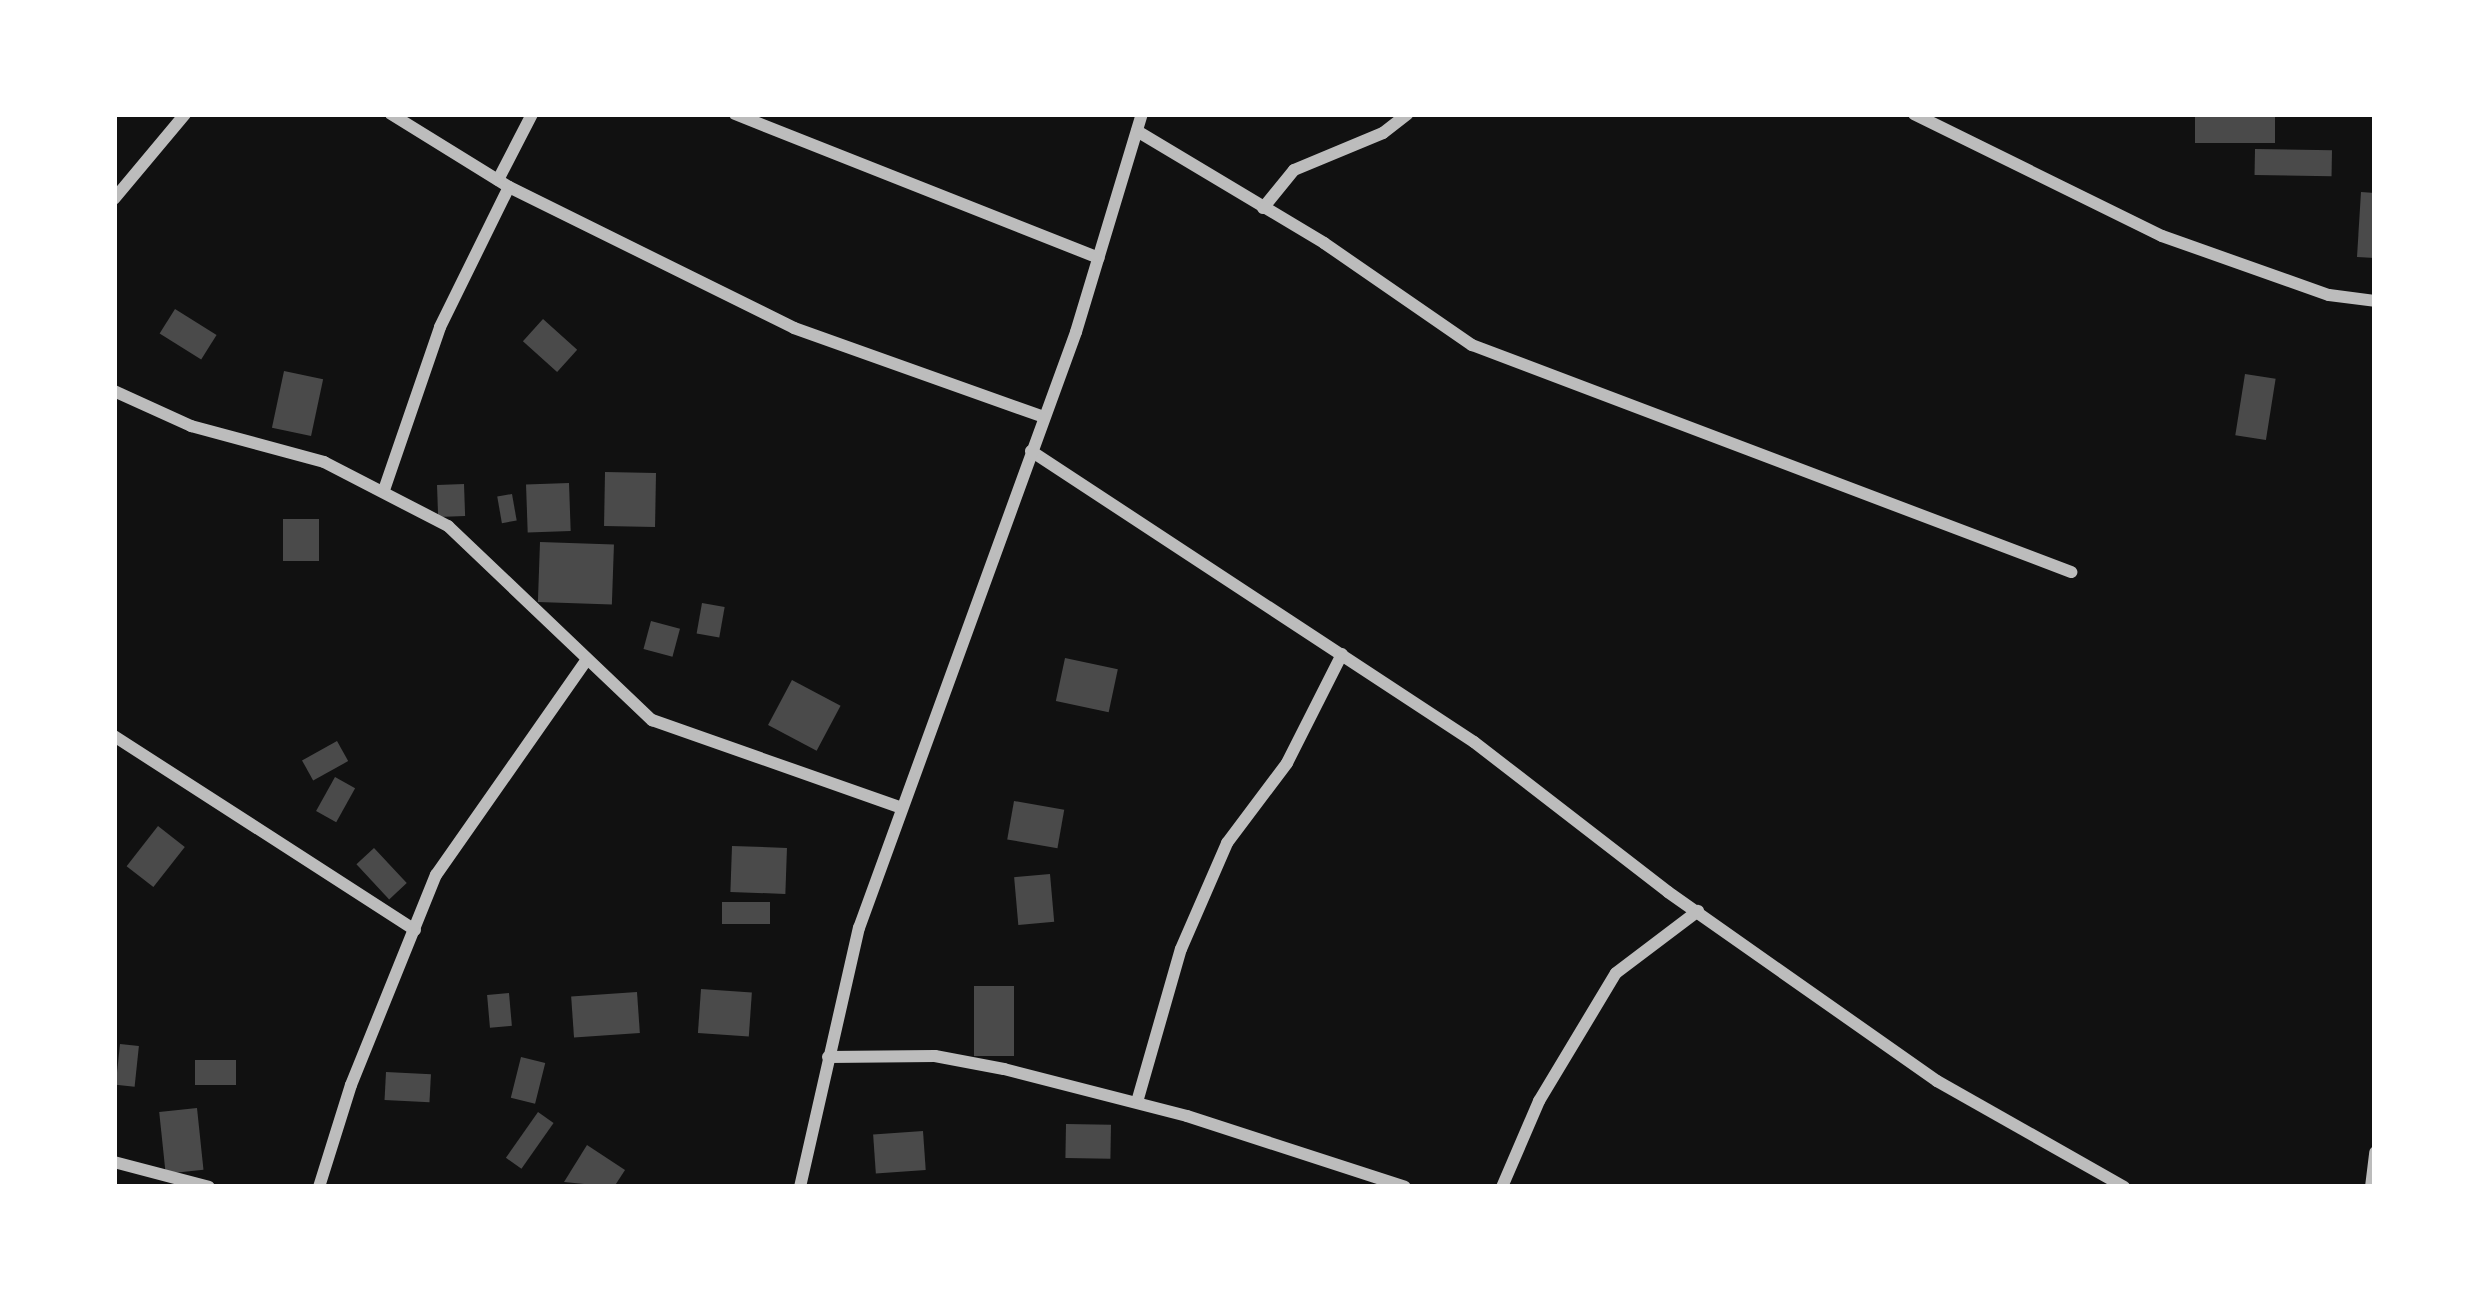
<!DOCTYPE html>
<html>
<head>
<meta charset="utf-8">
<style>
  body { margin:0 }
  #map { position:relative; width:2489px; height:1301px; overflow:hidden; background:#111; font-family:"Sofia Sans Condensed",sans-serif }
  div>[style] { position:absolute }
  .building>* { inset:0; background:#4a4a4a; transform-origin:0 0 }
  .minor>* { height:12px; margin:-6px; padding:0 6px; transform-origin:6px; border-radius:6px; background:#bcbcbc }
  span { translate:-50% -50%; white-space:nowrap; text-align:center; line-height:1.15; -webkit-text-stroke:9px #fff; paint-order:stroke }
  .frame { position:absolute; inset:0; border:117px solid #fff; pointer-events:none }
</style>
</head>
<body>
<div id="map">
  <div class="building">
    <div style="left:2195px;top:114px;width:80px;height:29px"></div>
    <div style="left:2255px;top:149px;width:77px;height:26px;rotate:1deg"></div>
    <div style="clip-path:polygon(2361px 192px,2375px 193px,2375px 258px,2357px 257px)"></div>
    <div style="left:175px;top:309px;width:49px;height:29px;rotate:32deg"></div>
    <div style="left:543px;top:319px;width:46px;height:30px;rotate:42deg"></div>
    <div style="left:284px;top:371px;width:40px;height:58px;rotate:12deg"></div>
    <div style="left:2245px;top:374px;width:31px;height:62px;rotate:9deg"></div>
    <div style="left:605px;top:472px;width:51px;height:54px;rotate:1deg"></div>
    <div style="left:569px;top:483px;width:48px;height:43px;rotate:88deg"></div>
    <div style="left:464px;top:484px;width:32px;height:27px;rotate:88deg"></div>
    <div style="left:512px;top:494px;width:27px;height:15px;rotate:80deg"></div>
    <div style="left:283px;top:519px;width:36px;height:42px"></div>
    <div style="left:540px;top:542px;width:74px;height:60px;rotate:2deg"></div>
    <div style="left:702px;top:603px;width:23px;height:31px;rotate:10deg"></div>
    <div style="left:651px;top:621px;width:30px;height:29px;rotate:15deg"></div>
    <div style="left:1065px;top:658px;width:54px;height:44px;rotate:12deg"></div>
    <div style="left:792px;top:680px;width:55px;height:51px;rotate:28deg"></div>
    <div style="left:337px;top:741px;width:23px;height:40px;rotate:61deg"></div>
    <div style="left:335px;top:777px;width:23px;height:39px;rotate:29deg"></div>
    <div style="left:1014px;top:801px;width:51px;height:39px;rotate:10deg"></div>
    <div style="left:158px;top:826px;width:34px;height:51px;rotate:38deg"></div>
    <div style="left:732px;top:846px;width:55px;height:46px;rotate:2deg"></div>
    <div style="left:374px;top:848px;width:48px;height:24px;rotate:47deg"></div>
    <div style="left:1050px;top:874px;width:48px;height:36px;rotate:85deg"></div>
    <div style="left:722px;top:902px;width:48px;height:22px"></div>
    <div style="left:974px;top:986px;width:40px;height:70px"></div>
    <div style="left:701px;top:989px;width:51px;height:44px;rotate:4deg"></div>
    <div style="left:637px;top:992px;width:41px;height:66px;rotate:86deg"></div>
    <div style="left:509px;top:993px;width:33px;height:22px;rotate:85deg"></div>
    <div style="left:120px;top:1044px;width:19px;height:41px;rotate:6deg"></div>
    <div style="left:521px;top:1057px;width:25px;height:42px;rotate:14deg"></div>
    <div style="left:195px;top:1060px;width:41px;height:25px"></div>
    <div style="left:386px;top:1072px;width:45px;height:28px;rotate:3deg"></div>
    <div style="left:197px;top:1108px;width:62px;height:38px;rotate:84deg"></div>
    <div style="left:538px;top:1112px;width:19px;height:56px;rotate:35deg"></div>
    <div style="left:1066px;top:1124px;width:45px;height:34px;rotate:1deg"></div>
    <div style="left:923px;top:1131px;width:39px;height:50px;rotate:86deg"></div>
    <div style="clip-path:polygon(587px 1145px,625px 1170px,614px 1187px,564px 1182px)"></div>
  </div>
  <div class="minor">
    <div style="left:391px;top:114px;width:139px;rotate:31.7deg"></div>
    <div style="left:509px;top:187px;width:318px;rotate:26.3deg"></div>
    <div style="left:794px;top:328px;width:265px;rotate:19.6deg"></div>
    <div style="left:735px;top:114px;width:391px;rotate:21.6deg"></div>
    <div style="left:1914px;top:114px;width:276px;rotate:26.2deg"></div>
    <div style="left:2162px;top:236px;width:177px;rotate:19.5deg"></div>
    <div style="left:2329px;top:295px;width:46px;rotate:7.4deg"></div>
    <div style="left:1137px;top:131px;width:218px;rotate:30.9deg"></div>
    <div style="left:1324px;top:243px;width:180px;rotate:34.6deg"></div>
    <div style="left:1472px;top:345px;width:641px;rotate:20.75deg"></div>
    <div style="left:498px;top:180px;width:74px;rotate:-62.7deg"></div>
    <div style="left:114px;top:199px;width:111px;rotate:-50.1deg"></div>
    <div style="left:1263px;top:208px;width:49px;rotate:-50.8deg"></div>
    <div style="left:1294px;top:170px;width:96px;rotate:-22.6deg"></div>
    <div style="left:1383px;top:133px;width:31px;rotate:-38deg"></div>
    <div style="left:114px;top:391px;width:85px;rotate:24.4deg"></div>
    <div style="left:191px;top:426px;width:138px;rotate:15.1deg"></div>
    <div style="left:324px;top:462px;width:140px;rotate:27.3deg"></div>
    <div style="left:448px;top:526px;width:282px;rotate:43.6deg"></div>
    <div style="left:652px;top:720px;width:265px;rotate:19.4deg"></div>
    <div style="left:1031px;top:451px;width:530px;rotate:33.3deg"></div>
    <div style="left:1474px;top:742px;width:245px;rotate:37.7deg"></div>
    <div style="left:1668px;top:892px;width:329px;rotate:35.1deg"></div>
    <div style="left:1937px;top:1081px;width:215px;rotate:29.5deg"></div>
    <div style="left:384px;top:490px;width:172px;rotate:-71deg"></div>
    <div style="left:440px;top:327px;width:156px;rotate:-63.8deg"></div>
    <div style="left:114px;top:736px;width:358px;rotate:32.8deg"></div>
    <div style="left:828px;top:1057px;width:107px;rotate:-0.5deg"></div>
    <div style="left:935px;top:1056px;width:70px;rotate:10.7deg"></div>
    <div style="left:1004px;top:1069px;width:189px;rotate:14.4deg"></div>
    <div style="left:1187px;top:1116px;width:229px;rotate:18deg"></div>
    <div style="left:1137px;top:1102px;width:159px;rotate:-74deg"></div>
    <div style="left:1181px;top:949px;width:116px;rotate:-66.5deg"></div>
    <div style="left:1227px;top:843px;width:100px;rotate:-53.1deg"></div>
    <div style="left:1287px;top:763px;width:122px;rotate:-63.2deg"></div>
    <div style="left:114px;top:1162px;width:98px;rotate:14.7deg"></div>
    <div style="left:319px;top:1187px;width:107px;rotate:-72.6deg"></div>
    <div style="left:351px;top:1085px;width:227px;rotate:-68deg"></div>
    <div style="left:436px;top:875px;width:260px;rotate:-55deg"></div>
    <div style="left:800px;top:1187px;width:266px;rotate:-77.2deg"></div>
    <div style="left:859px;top:928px;width:634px;rotate:-69.99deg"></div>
    <div style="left:1076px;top:332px;width:228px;rotate:-73.2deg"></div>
    <div style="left:1502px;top:1187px;width:94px;rotate:-66.7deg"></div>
    <div style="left:1539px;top:1101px;width:149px;rotate:-59deg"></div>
    <div style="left:1616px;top:973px;width:103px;rotate:-37.1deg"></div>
    <div style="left:2371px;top:1187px;width:35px;rotate:-83deg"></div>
  </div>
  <div class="frame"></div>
</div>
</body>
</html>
